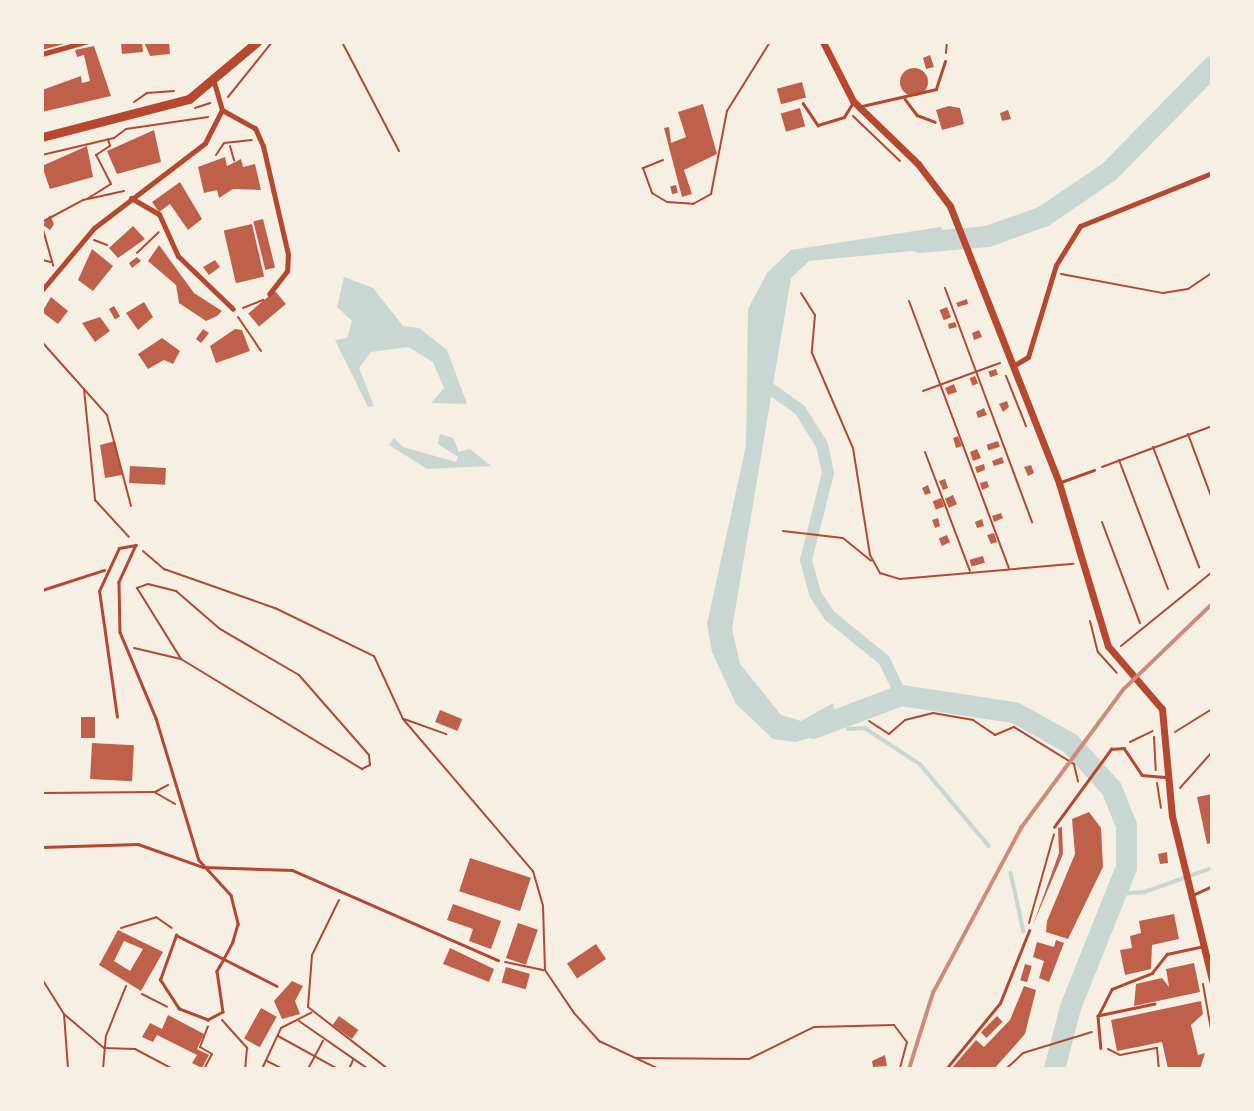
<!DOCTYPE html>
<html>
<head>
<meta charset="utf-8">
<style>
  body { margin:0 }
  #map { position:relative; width:1254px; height:1111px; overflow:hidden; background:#f6efe4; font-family:Jost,sans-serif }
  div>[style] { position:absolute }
  .water>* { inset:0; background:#c9d6d2 }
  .stream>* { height:3.5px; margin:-1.75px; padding:0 1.75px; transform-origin:1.75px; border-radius:1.75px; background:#c9d6d2 }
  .canal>* { height:12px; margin:-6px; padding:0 6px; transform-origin:6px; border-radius:6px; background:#c9d6d2 }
  .river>* { height:21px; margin:-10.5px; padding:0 10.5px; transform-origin:10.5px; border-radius:10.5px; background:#c9d6d2 }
  .building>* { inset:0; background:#bf614a; transform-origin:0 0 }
  .round { border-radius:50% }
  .path>* { height:2px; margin:-1px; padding:0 1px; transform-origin:1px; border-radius:1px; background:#b5482f }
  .service>* { height:2.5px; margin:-1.25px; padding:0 1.25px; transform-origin:1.25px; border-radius:1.25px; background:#b5482f }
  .minor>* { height:5px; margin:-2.5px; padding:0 2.5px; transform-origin:2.5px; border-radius:2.5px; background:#b5482f }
  .tertiary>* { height:7px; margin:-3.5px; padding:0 3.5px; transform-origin:3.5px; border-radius:3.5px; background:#b5482f }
  .primary>* { height:9px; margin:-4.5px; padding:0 4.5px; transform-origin:4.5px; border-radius:4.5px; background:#b5482f }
  .rail>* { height:3.5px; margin:-1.75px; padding:0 1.75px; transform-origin:1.75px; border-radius:1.75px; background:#cf8b77 }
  span { translate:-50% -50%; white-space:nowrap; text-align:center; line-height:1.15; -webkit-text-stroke:5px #f6efe4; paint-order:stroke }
  .frame { position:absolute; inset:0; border:44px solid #f6efe4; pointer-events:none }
</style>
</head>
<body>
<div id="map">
  <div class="water">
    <div style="clip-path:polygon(941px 227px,953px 247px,809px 261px,791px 278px,732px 629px,740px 664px,781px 715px,801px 721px,833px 703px,835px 716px,848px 726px,796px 742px,773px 739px,736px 704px,712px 652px,707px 624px,746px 446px,748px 309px,767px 273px,791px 250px)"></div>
    <div style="clip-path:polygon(344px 277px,373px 288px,403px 326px,419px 328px,447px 350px,467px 404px,431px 403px,444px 388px,433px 362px,408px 347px,371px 352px,359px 368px,374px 406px,368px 407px,335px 340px,347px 338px,352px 321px,337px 307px)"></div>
    <div style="clip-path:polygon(440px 434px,453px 438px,459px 452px,470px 449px,491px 466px,427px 469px,389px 445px,394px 438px,403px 447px,456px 462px,458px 457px,438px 444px)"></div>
  </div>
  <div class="stream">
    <div style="left:848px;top:729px;width:17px;rotate:-3deg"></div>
    <div style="left:865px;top:728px;width:66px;rotate:33.2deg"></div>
    <div style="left:920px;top:764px;width:107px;rotate:49.9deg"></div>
    <div style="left:1011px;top:873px;width:60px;rotate:77.6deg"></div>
    <div style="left:1116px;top:894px;width:29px;rotate:-4deg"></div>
    <div style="left:1145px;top:892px;width:71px;rotate:-19.7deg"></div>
  </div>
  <div class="canal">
    <div style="left:762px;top:383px;width:47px;rotate:35.4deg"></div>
    <div style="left:800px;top:410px;width:41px;rotate:57.8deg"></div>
    <div style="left:822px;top:445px;width:29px;rotate:78deg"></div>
    <div style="left:828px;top:473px;width:90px;rotate:104.2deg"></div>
    <div style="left:806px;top:560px;width:35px;rotate:75deg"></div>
    <div style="left:815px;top:594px;width:27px;rotate:56deg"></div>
    <div style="left:830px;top:616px;width:70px;rotate:39.2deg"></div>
    <div style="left:884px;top:660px;width:39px;rotate:64deg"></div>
  </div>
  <div class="river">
    <div style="left:919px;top:242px;width:68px;rotate:-5deg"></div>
    <div style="left:987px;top:236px;width:59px;rotate:-19.7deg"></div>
    <div style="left:1043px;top:216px;width:80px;rotate:-34.3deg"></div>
    <div style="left:1109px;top:171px;width:147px;rotate:-45.6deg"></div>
    <div style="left:813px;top:728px;width:94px;rotate:-20.6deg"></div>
    <div style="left:901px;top:695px;width:114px;rotate:8.6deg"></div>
    <div style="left:1014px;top:712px;width:64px;rotate:29deg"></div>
    <div style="left:1070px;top:743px;width:61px;rotate:47.7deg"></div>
    <div style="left:1111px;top:788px;width:40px;rotate:68deg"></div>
    <div style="left:1126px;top:825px;width:42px;rotate:90deg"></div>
    <div style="left:1126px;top:867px;width:151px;rotate:111.8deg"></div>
    <div style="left:1070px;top:1007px;width:64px;rotate:104.5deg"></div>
  </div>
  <div class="building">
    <div style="clip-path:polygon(42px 42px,68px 42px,68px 43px,42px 50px)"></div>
    <div style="clip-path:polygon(121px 42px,142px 42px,143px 52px,122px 54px)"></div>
    <div style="clip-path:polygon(144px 42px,169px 42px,170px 54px,150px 56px)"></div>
    <div style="clip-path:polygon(94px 46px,111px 96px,42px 112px,42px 90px,81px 76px,82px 83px,90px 81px,84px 55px,77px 57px,75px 50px)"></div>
    <div style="clip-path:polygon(930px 55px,934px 67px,926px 69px,923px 58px)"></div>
    <div class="round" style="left:900px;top:68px;width:28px;height:28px"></div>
    <div style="left:802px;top:82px;width:16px;height:26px;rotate:75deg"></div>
    <div style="clip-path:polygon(703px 104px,717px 154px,684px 170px,692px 194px,682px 197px,664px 128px,669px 127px,671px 143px,686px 137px,678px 112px)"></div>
    <div style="clip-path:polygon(949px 106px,960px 108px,964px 124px,942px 130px,936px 110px)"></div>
    <div style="left:800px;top:108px;width:19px;height:20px;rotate:74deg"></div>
    <div style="clip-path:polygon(1008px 110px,1011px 119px,1002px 121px,1000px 113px)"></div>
    <div style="clip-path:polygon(154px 130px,161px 162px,117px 174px,107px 151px)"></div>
    <div style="clip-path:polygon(87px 146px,93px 177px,50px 189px,42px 166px)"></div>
    <div style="clip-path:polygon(225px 157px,227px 166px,241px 159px,243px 167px,255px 164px,261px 190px,233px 189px,219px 198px,217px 190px,204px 193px,198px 167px)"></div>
    <div style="clip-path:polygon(180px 182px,202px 219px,188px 230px,170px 204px,159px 212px,152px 202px)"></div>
    <div style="left:676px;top:185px;width:8px;height:6px;rotate:76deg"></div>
    <div style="clip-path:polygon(50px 215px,54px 224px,50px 230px,43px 225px)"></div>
    <div style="left:263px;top:219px;width:50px;height:10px;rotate:76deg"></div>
    <div style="left:252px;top:224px;width:54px;height:29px;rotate:77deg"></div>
    <div style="clip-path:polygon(133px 226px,145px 239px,118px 258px,109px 248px)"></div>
    <div style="clip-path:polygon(159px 245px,194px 293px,222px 311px,217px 316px,206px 321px,179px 303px,176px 285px,148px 261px)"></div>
    <div style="clip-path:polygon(92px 249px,113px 266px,93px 291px,78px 280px)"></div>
    <div style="clip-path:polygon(137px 257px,141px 261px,132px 268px,129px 263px)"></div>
    <div style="clip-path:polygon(215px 260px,220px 267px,209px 275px,203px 267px)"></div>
    <div style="left:275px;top:291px;width:17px;height:35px;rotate:50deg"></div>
    <div style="clip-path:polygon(51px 297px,68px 311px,58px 324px,42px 312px)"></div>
    <div style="clip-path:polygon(967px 299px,968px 304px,958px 307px,956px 303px)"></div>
    <div style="clip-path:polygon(144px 302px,153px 317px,138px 330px,126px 313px)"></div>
    <div style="left:114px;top:306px;width:12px;height:6px;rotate:59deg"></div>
    <div style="left:947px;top:307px;width:11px;height:8px;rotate:68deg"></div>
    <div style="clip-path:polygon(100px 317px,110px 331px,95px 342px,82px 323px)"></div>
    <div style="clip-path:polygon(955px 322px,957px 327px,949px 329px,948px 324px)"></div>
    <div style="clip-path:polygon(203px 329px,209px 333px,201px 343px,196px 339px)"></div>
    <div style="clip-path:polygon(235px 329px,242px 330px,250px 351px,216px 363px,210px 346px)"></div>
    <div style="clip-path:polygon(979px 330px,982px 337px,974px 340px,972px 333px)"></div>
    <div style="clip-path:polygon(162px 338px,180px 351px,173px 364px,164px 360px,148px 369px,138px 354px)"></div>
    <div style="left:996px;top:369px;width:6px;height:8px;rotate:72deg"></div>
    <div style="left:975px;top:376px;width:8px;height:6px;rotate:67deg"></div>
    <div style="clip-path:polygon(954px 384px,957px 392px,948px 395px,945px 388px)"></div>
    <div style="clip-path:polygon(1007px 401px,1009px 407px,1003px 412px,999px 404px)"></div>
    <div style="clip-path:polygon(984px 408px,987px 415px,978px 418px,976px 412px)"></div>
    <div style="clip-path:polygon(958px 436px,962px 446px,956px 448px,953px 438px)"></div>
    <div style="clip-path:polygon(115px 441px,122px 475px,105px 478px,100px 445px)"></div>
    <div style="left:998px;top:441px;width:6px;height:12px;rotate:72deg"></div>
    <div style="clip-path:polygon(977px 449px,981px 458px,973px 461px,970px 452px)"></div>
    <div style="clip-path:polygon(1002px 457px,1004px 463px,994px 466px,992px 461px)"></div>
    <div style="clip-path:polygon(984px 464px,985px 470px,977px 473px,975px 467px)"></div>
    <div style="clip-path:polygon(1031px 465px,1034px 473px,1028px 476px,1024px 467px)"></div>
    <div style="left:130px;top:466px;width:36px;height:17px;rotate:3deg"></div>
    <div style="clip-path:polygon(945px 479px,948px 488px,943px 490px,939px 481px)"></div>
    <div style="clip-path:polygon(987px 481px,989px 487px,982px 490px,980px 483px)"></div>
    <div style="clip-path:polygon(928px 485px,931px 493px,925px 495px,922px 488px)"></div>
    <div style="left:953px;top:495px;width:10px;height:9px;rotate:66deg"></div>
    <div style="left:941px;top:498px;width:9px;height:9px;rotate:69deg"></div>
    <div style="clip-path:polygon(1001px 513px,1003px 518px,994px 522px,992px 516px)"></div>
    <div style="clip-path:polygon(938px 518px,940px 526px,935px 528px,932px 520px)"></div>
    <div style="clip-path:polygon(982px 519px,984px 526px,977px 528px,975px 522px)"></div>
    <div style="clip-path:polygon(994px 533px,997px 542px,991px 544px,987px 535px)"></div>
    <div style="left:947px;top:535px;width:8px;height:9px;rotate:67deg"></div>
    <div style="left:983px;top:556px;width:7px;height:14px;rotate:74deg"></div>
    <div style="left:440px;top:710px;width:24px;height:13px;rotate:22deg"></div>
    <div style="left:81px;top:717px;width:14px;height:21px"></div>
    <div style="left:92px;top:743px;width:42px;height:36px;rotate:3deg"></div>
    <div style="clip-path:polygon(1212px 794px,1212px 843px,1207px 844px,1197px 797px)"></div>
    <div style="clip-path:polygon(1089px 812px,1101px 828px,1103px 867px,1068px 939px,1046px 932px,1047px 921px,1075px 854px,1072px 819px)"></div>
    <div style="clip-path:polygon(1062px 827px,1063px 854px,1033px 925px,1059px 853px,1058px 828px)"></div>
    <div style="clip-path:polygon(1167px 852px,1168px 863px,1160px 864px,1158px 854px)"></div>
    <div style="left:470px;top:858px;width:64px;height:35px;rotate:18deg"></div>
    <div style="clip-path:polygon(453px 904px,501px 921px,491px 949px,469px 941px,473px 929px,447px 920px)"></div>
    <div style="clip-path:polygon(1174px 914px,1179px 939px,1152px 945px,1151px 969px,1125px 975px,1120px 950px,1132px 948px,1130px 936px,1141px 933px,1139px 921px)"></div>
    <div style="left:518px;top:923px;width:21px;height:37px;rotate:19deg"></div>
    <div style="clip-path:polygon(evenodd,118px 930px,163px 952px,141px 991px,99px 965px,118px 930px,124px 941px,143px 949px,130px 971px,114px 961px,124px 941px)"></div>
    <div style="clip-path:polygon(1056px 940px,1064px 943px,1049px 982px,1039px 978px,1044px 961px,1033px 957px,1037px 942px,1054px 947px)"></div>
    <div style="left:596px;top:944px;width:18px;height:35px;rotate:56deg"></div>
    <div style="clip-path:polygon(450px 948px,494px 969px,489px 982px,443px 964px)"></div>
    <div style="clip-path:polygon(1194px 963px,1200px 992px,1134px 1006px,1136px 984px,1162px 978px,1169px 987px,1166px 969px)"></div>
    <div style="left:1025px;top:964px;width:7px;height:17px;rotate:16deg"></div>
    <div style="left:506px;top:967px;width:25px;height:16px;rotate:16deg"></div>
    <div style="clip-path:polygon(292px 981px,303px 986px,295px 1001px,300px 1014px,282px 1019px,274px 1001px)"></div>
    <div style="clip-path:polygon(1024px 986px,1036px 990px,1025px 1034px,994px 1069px,951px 1069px,976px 1040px,984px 1047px,1010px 1020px)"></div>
    <div style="clip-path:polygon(1201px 1001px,1203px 1014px,1191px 1025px,1198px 1055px,1205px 1053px,1200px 1069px,1168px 1069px,1162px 1042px,1117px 1051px,1111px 1020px)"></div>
    <div style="left:261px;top:1008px;width:18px;height:35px;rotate:29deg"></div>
    <div style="clip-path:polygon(168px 1015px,204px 1034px,197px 1049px,209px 1055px,202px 1068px,192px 1063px,197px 1055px,157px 1035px,153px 1042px,142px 1037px,150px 1023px,162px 1029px)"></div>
    <div style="left:339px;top:1016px;width:24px;height:11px;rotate:36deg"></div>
    <div style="left:997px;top:1016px;width:8px;height:23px;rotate:45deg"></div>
    <div style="clip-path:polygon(885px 1055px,887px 1066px,873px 1067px,872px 1061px)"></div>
  </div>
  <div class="path">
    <div style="left:342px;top:42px;width:123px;rotate:62.4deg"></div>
    <div style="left:946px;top:53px;width:11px;rotate:-85deg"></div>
    <div style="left:228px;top:97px;width:70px;rotate:-51.3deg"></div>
    <div style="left:134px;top:102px;width:16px;rotate:-35deg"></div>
    <div style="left:147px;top:93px;width:27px;rotate:-4deg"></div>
    <div style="left:195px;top:108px;width:16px;rotate:-18deg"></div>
    <div style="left:853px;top:116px;width:65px;rotate:43.8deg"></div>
    <div style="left:230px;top:146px;width:15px;rotate:74deg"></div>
    <div style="left:42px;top:155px;width:74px;rotate:-13.3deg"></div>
    <div style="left:114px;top:138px;width:15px;rotate:-37deg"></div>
    <div style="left:126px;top:129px;width:83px;rotate:-8.3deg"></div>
    <div style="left:216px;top:155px;width:14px;rotate:-56deg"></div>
    <div style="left:224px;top:143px;width:28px;rotate:-6deg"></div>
    <div style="left:42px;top:159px;width:3px;rotate:90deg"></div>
    <div style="left:663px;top:160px;width:22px;rotate:158deg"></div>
    <div style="left:643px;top:168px;width:27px;rotate:70deg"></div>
    <div style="left:652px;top:193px;width:17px;rotate:31deg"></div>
    <div style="left:667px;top:202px;width:26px;rotate:4deg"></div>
    <div style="left:693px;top:204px;width:21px;rotate:-29deg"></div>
    <div style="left:711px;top:194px;width:85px;rotate:-79.1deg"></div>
    <div style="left:727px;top:111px;width:81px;rotate:-58.1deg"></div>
    <div style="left:42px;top:193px;width:8px;rotate:90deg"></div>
    <div style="left:87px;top:199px;width:28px;rotate:-32deg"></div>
    <div style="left:111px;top:184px;width:33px;rotate:-117deg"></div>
    <div style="left:96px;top:155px;width:17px;rotate:-33deg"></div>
    <div style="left:110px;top:146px;width:7px;rotate:-106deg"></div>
    <div style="left:42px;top:205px;width:4px;rotate:90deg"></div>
    <div style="left:42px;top:222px;width:47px;rotate:-28.2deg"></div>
    <div style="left:83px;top:200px;width:42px;rotate:-12.4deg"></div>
    <div style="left:42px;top:226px;width:41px;rotate:74.2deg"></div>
    <div style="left:94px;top:240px;width:14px;rotate:21deg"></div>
    <div style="left:137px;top:253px;width:30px;rotate:-44deg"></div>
    <div style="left:42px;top:260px;width:9px;rotate:13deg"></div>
    <div style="left:1061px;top:274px;width:104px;rotate:10.6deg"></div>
    <div style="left:1163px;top:293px;width:25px;rotate:-9deg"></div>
    <div style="left:1188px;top:289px;width:29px;rotate:-34deg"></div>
    <div style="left:945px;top:288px;width:250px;rotate:69.6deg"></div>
    <div style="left:801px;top:293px;width:26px;rotate:58deg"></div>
    <div style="left:815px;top:315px;width:38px;rotate:95deg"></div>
    <div style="left:812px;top:353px;width:103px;rotate:66.7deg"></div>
    <div style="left:853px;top:448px;width:108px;rotate:81deg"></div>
    <div style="left:870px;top:555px;width:21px;rotate:61deg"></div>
    <div style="left:880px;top:573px;width:21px;rotate:17deg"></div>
    <div style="left:900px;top:579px;width:174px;rotate:-5deg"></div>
    <div style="left:909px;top:301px;width:285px;rotate:69.5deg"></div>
    <div style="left:243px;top:308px;width:22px;rotate:-22deg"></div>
    <div style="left:238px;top:317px;width:41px;rotate:55.9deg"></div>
    <div style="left:42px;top:342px;width:98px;rotate:48.3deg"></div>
    <div style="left:107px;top:415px;width:94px;rotate:75.2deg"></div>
    <div style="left:1006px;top:376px;width:54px;rotate:68.2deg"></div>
    <div style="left:84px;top:389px;width:112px;rotate:84.3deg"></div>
    <div style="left:95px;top:500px;width:50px;rotate:47.4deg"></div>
    <div style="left:923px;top:391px;width:82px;rotate:-20deg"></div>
    <div style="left:1188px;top:434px;width:69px;rotate:69.7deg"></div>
    <div style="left:1153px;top:447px;width:129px;rotate:69deg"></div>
    <div style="left:925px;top:452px;width:127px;rotate:69.3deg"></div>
    <div style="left:1119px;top:460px;width:138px;rotate:69.2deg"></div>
    <div style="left:1102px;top:467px;width:117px;rotate:-20.4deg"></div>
    <div style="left:1102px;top:522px;width:108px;rotate:69.4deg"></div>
    <div style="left:783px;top:531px;width:60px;rotate:6.7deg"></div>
    <div style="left:843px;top:538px;width:36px;rotate:39deg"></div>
    <div style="left:143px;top:551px;width:28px;rotate:41deg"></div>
    <div style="left:164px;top:569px;width:118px;rotate:19.4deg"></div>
    <div style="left:275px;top:608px;width:110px;rotate:25.9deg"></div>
    <div style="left:374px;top:656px;width:69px;rotate:65.3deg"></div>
    <div style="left:403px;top:719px;width:200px;rotate:49.5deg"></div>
    <div style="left:533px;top:871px;width:36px;rotate:74deg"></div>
    <div style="left:543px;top:906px;width:64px;rotate:88.2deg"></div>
    <div style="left:545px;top:970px;width:52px;rotate:56deg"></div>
    <div style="left:574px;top:1013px;width:38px;rotate:48deg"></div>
    <div style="left:599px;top:1041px;width:66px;rotate:25deg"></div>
    <div style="left:1090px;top:621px;width:32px;rotate:76deg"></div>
    <div style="left:1098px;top:652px;width:28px;rotate:48deg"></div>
    <div style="left:1121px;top:646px;width:117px;rotate:-39.1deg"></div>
    <div style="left:134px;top:648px;width:48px;rotate:13.2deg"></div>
    <div style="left:181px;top:659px;width:212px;rotate:31.3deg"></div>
    <div style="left:362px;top:769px;width:9px;rotate:-27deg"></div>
    <div style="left:370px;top:765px;width:10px;rotate:-96deg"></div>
    <div style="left:369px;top:755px;width:106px;rotate:-131.2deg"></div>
    <div style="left:299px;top:675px;width:91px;rotate:-149.8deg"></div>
    <div style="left:220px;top:629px;width:58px;rotate:-139.2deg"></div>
    <div style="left:176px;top:591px;width:29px;rotate:-166deg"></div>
    <div style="left:148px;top:584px;width:12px;rotate:160deg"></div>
    <div style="left:137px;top:588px;width:84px;rotate:58.2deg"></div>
    <div style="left:404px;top:719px;width:45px;rotate:19.7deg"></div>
    <div style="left:869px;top:721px;width:24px;rotate:33deg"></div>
    <div style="left:889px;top:734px;width:21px;rotate:-41deg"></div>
    <div style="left:905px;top:720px;width:29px;rotate:-14deg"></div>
    <div style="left:933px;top:713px;width:41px;rotate:9.9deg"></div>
    <div style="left:973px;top:720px;width:27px;rotate:34deg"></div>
    <div style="left:995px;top:735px;width:21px;rotate:-23deg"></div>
    <div style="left:1014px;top:727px;width:70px;rotate:31.7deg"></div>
    <div style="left:1074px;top:764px;width:18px;rotate:77deg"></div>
    <div style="left:1175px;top:732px;width:44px;rotate:-31.9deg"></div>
    <div style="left:1154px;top:737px;width:33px;rotate:87deg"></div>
    <div style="left:1130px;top:742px;width:25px;rotate:-26deg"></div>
    <div style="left:1157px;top:783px;width:25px;rotate:81deg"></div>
    <div style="left:1180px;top:788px;width:48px;rotate:-48.4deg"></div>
    <div style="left:42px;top:793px;width:113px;rotate:-0.5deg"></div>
    <div style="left:155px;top:792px;width:15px;rotate:-28deg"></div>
    <div style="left:156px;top:793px;width:22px;rotate:30deg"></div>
    <div style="left:339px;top:900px;width:61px;rotate:116.1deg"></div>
    <div style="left:312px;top:955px;width:52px;rotate:94.4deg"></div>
    <div style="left:308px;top:1007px;width:101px;rotate:37.8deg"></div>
    <div style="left:1029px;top:923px;width:92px;rotate:-74.3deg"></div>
    <div style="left:121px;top:928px;width:37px;rotate:-17deg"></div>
    <div style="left:156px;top:917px;width:19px;rotate:35deg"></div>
    <div style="left:505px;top:962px;width:40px;rotate:12deg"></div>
    <div style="left:42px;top:979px;width:41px;rotate:57.8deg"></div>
    <div style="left:64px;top:1014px;width:55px;rotate:85.8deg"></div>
    <div style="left:1203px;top:984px;width:52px;rotate:80deg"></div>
    <div style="left:142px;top:994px;width:28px;rotate:27deg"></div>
    <div style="left:64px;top:1014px;width:52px;rotate:40.4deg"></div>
    <div style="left:104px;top:1048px;width:31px;rotate:2deg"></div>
    <div style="left:135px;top:1049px;width:43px;rotate:27.8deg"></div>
    <div style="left:222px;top:1020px;width:38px;rotate:48deg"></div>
    <div style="left:247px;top:1048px;width:21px;rotate:95deg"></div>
    <div style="left:299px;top:1021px;width:84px;rotate:34.8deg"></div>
    <div style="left:278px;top:1036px;width:68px;rotate:28.8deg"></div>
    <div style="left:1108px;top:1049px;width:13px;rotate:27deg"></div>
    <div style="left:1120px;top:1055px;width:38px;rotate:-11deg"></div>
    <div style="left:1157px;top:1048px;width:21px;rotate:85deg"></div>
    <div style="left:636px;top:1058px;width:113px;rotate:0.5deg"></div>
    <div style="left:749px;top:1059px;width:72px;rotate:-26.2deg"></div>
    <div style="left:814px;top:1027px;width:80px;rotate:-1.4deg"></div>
    <div style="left:894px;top:1025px;width:21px;rotate:53deg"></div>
    <div style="left:907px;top:1042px;width:28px;rotate:105deg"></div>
    <div style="left:267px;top:1061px;width:18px;rotate:27deg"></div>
    <div style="left:103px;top:1069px;width:33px;rotate:-85deg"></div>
    <div style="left:106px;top:1036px;width:54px;rotate:-68.2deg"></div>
    <div style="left:204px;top:1069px;width:17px;rotate:-62deg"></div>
    <div style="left:212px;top:1054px;width:14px;rotate:-150deg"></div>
    <div style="left:200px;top:1047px;width:22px;rotate:-69deg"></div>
    <div style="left:262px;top:1069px;width:45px;rotate:-65.1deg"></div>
    <div style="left:281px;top:1028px;width:34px;rotate:-27deg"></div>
    <div style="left:308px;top:1069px;width:32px;rotate:-62deg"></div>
    <div style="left:349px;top:1069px;width:10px;rotate:-66deg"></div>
    <div style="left:1006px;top:1069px;width:23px;rotate:-43deg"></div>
    <div style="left:1023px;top:1053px;width:72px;rotate:-16.9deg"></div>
    <div style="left:1211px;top:1069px;width:10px;rotate:-84deg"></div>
  </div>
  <div class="service">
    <div style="left:905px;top:99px;width:20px;rotate:53deg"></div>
    <div style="left:917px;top:115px;width:19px;rotate:21deg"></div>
    <div style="left:803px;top:103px;width:27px;rotate:56deg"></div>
    <div style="left:818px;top:125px;width:27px;rotate:-17deg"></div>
    <div style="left:844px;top:117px;width:15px;rotate:-58deg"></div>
    <div style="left:862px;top:106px;width:76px;rotate:-12.9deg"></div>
    <div style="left:936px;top:89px;width:29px;rotate:-72deg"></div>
    <div style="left:1061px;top:482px;width:35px;rotate:-20deg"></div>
    <div style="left:136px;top:545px;width:41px;rotate:114.7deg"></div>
    <div style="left:119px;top:582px;width:50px;rotate:88.9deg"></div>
    <div style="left:120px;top:632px;width:93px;rotate:67.3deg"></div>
    <div style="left:156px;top:718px;width:148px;rotate:73.2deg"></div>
    <div style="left:199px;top:860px;width:47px;rotate:47.6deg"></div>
    <div style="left:231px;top:895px;width:30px;rotate:76deg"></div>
    <div style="left:238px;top:924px;width:19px;rotate:106deg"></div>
    <div style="left:233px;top:942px;width:19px;rotate:118deg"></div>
    <div style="left:224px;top:959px;width:8px;rotate:120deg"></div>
    <div style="left:220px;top:966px;width:6px;rotate:121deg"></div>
    <div style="left:217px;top:971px;width:41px;rotate:81.7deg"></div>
    <div style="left:223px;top:1012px;width:17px;rotate:152deg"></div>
    <div style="left:208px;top:1020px;width:31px;rotate:-159deg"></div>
    <div style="left:179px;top:1009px;width:35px;rotate:-123deg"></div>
    <div style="left:160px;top:980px;width:48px;rotate:-70.4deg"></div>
    <div style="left:176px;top:935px;width:54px;rotate:26.6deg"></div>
    <div style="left:224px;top:959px;width:59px;rotate:27deg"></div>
    <div style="left:42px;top:590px;width:65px;rotate:-17.9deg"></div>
    <div style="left:117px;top:717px;width:127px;rotate:-98.1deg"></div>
    <div style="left:99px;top:591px;width:47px;rotate:-65.1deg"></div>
    <div style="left:119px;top:548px;width:17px;rotate:-10deg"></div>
    <div style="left:1054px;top:827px;width:97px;rotate:-53.8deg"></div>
    <div style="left:1111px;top:749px;width:13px;rotate:-4deg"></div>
    <div style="left:1124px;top:748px;width:32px;rotate:56deg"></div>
    <div style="left:1142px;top:775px;width:25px;rotate:5deg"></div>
    <div style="left:42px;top:847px;width:96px;rotate:-1.8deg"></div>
    <div style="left:138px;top:844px;width:69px;rotate:19.5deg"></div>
    <div style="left:203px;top:867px;width:89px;rotate:1.9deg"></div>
    <div style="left:292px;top:870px;width:225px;rotate:23.6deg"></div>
    <div style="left:1193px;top:895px;width:21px;rotate:-25deg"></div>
    <div style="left:1155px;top:1004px;width:58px;rotate:168.1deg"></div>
    <div style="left:1098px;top:1016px;width:30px;rotate:-63deg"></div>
    <div style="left:1112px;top:989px;width:43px;rotate:-21.8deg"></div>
    <div style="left:1152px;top:973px;width:24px;rotate:-52deg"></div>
    <div style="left:1167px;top:954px;width:34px;rotate:-12deg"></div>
    <div style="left:1098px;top:1016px;width:32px;rotate:85deg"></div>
    <div style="left:946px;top:1069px;width:85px;rotate:-50.7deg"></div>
    <div style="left:1000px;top:1003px;width:78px;rotate:-68.1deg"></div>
  </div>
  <div class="minor">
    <div style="left:42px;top:54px;width:45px;rotate:-15.6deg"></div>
    <div style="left:222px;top:110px;width:38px;rotate:29deg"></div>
    <div style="left:255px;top:128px;width:20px;rotate:66deg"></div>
    <div style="left:263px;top:146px;width:111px;rotate:77deg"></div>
    <div style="left:288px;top:254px;width:17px;rotate:93deg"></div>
    <div style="left:287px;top:271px;width:29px;rotate:128deg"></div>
    <div style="left:131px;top:198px;width:32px;rotate:30deg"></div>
    <div style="left:159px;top:214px;width:46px;rotate:65.7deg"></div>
    <div style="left:178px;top:256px;width:76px;rotate:43.9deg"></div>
    <div style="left:42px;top:290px;width:81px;rotate:-50deg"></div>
    <div style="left:94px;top:228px;width:140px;rotate:-37.4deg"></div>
    <div style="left:205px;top:143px;width:37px;rotate:-63deg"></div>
    <div style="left:222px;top:110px;width:29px;rotate:-106deg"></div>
    <div style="left:1013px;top:366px;width:17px;rotate:-31deg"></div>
    <div style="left:1028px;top:357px;width:96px;rotate:-73.1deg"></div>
    <div style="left:1056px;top:265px;width:46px;rotate:-58.4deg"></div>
    <div style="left:1080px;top:226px;width:142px;rotate:-21.9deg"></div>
  </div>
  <div class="tertiary">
    <div style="left:823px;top:42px;width:66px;rotate:63deg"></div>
    <div style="left:853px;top:101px;width:91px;rotate:44.1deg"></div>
    <div style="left:918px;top:164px;width:53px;rotate:52.7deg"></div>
    <div style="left:950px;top:206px;width:298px;rotate:68.5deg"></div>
    <div style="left:1059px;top:483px;width:170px;rotate:73.3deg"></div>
    <div style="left:1108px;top:646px;width:83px;rotate:49.4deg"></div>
    <div style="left:1162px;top:709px;width:107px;rotate:84.7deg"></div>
    <div style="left:1172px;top:816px;width:169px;rotate:76.3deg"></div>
  </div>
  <div class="primary">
    <div style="left:42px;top:137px;width:152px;rotate:-14.5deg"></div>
    <div style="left:189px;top:99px;width:89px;rotate:-40deg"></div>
  </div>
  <div class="rail">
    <div style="left:909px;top:1069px;width:80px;rotate:-72.5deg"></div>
    <div style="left:933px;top:993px;width:187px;rotate:-61.9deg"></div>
    <div style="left:1021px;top:828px;width:173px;rotate:-53.5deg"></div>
    <div style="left:1124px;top:689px;width:122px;rotate:-44deg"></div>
  </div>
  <div class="frame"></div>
</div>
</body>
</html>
